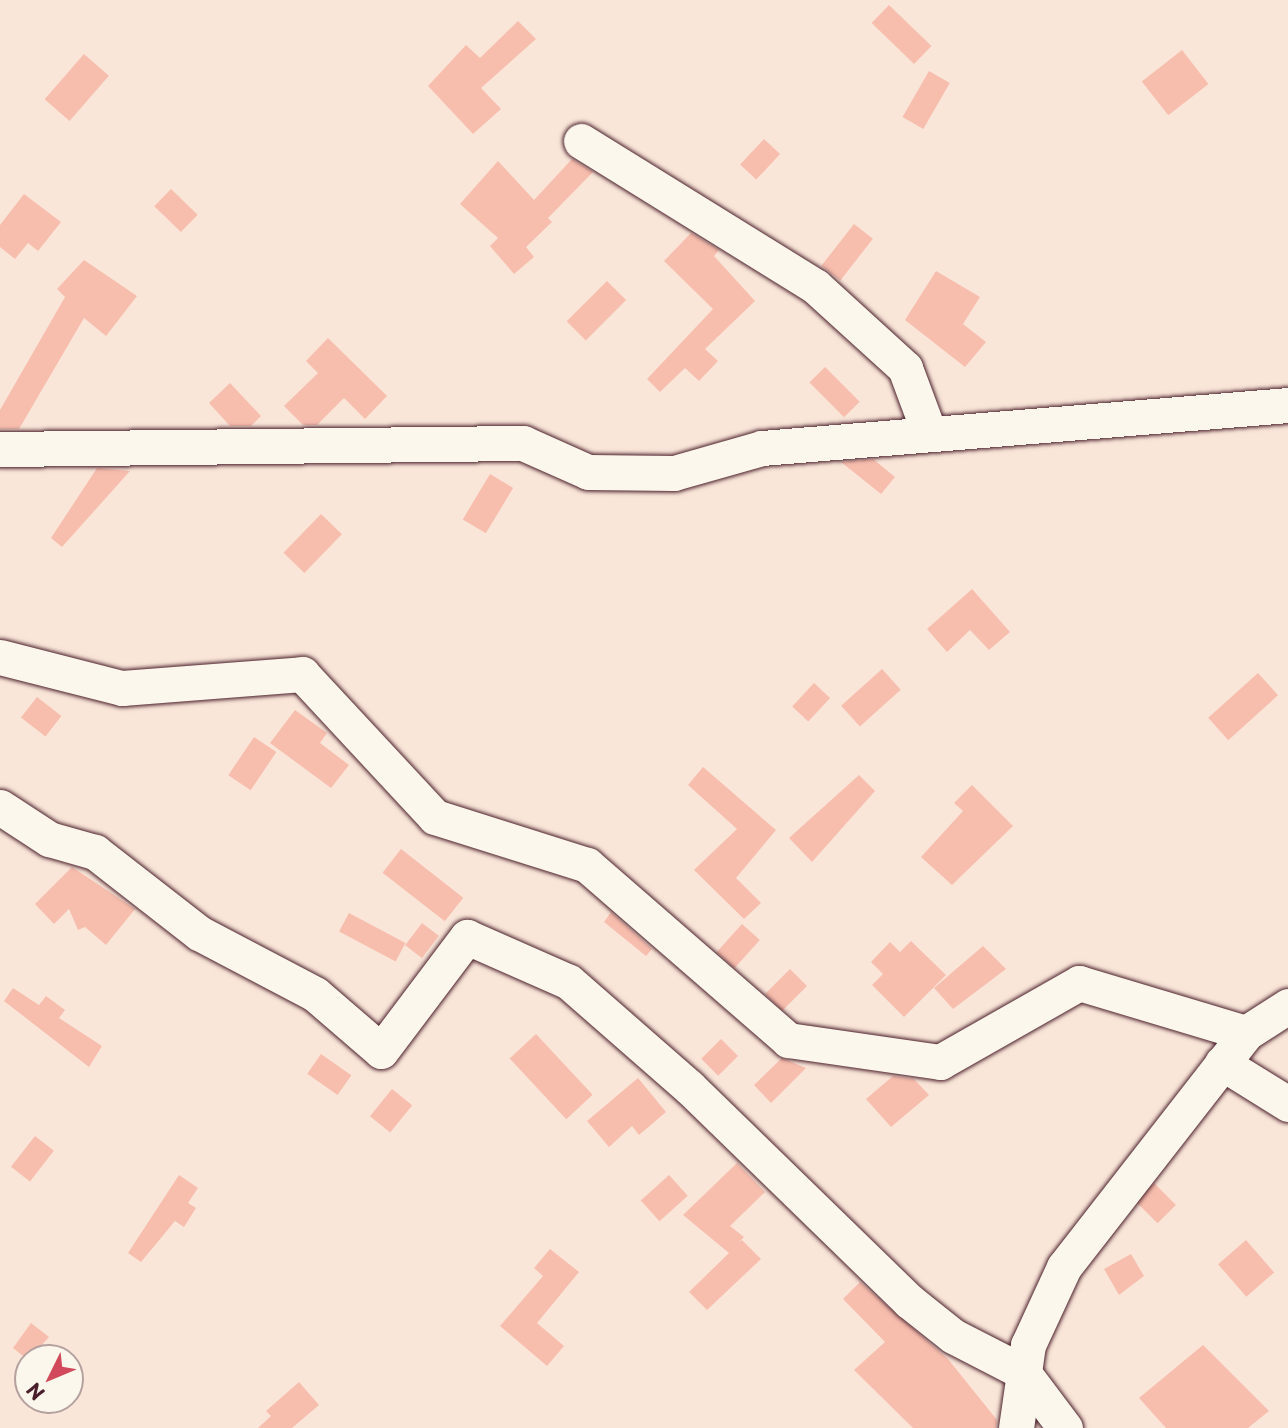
<!DOCTYPE html>
<html>
<head>
<meta charset="utf-8">
<style>
  body { margin:0 }
  #map { position:relative; width:1288px; height:1428px; overflow:hidden; background:#fae6d9; font-family:"Playpen Sans",sans-serif }
  div>[style] { position:absolute }
  .building>* { inset:0; background:#f7beae; transform-origin:0 0 }
  .roads { filter:drop-shadow(0 0 2px #4a1f2b) drop-shadow(0 0 2px #4a1f2b) }
  .minor>* { height:35px; margin:-17.5px; padding:0 17.5px; transform-origin:17.5px; border-radius:17.5px; background:#fbf7ec }
  span { translate:-50% -50%; white-space:nowrap; text-align:center; line-height:1.15; -webkit-text-stroke:7px #fbf7ec; paint-order:stroke }
  .north { position:absolute; left:14px; top:1344px; width:70px; height:70px; box-sizing:border-box; background:#fbf7ec; border:2px solid #b4a19f; border-radius:50%; rotate:227deg; font-size:19px; font-weight:700; line-height:28px; text-align:center; color:#4a1f2b }
  .north::after { content:''; display:block; margin:auto; width:24px; height:32px; background:#d1495b; clip-path:polygon(50% 0,100% 100%,50% 72%,0 100%) }
</style>
</head>
<body>
<div id="map">
  <div class="building">
    <div style="left:889px;top:5px;width:59px;height:25px;rotate:44deg"></div>
    <div style="clip-path:polygon(518px 21px,536px 39px,481px 88px,501px 109px,473px 134px,428px 86px,466px 45px,480px 58px)"></div>
    <div style="left:1182px;top:50px;width:43px;height:51px;rotate:52deg"></div>
    <div style="left:84px;top:54px;width:33px;height:60px;rotate:41deg"></div>
    <div style="left:929px;top:71px;width:24px;height:53px;rotate:30deg"></div>
    <div style="left:764px;top:139px;width:22px;height:35px;rotate:43deg"></div>
    <div style="clip-path:polygon(572px 159px,593px 172px,548px 218px,552px 222px,526px 247px,534px 257px,514px 274px,490px 246px,498px 238px,460px 204px,498px 161px,534px 200px)"></div>
    <div style="left:171px;top:189px;width:37px;height:24px;rotate:44deg"></div>
    <div style="clip-path:polygon(24px 194px,61px 222px,38px 251px,28px 243px,15px 259px,0 247px,0 225px)"></div>
    <div style="left:854px;top:224px;width:24px;height:53px;rotate:38deg"></div>
    <div style="clip-path:polygon(691px 233px,719px 250px,714px 256px,755px 301px,705px 349px,718px 361px,699px 381px,685px 368px,660px 392px,647px 379px,713px 309px,664px 261px)"></div>
    <div style="clip-path:polygon(84px 260px,137px 296px,106px 336px,84px 318px,19px 429px,0 429px,0 410px,65px 297px,57px 289px)"></div>
    <div style="clip-path:polygon(936px 271px,980px 297px,963px 324px,986px 342px,965px 367px,905px 320px)"></div>
    <div style="left:607px;top:281px;width:27px;height:57px;rotate:45deg"></div>
    <div style="clip-path:polygon(328px 338px,387px 396px,365px 419px,344px 398px,317px 425px,303px 425px,284px 406px,318px 373px,306px 361px)"></div>
    <div style="left:825px;top:367px;width:49px;height:22px;rotate:45deg"></div>
    <div style="clip-path:polygon(230px 383px,261px 416px,251px 426px,230px 426px,209px 403px)"></div>
    <div style="clip-path:polygon(873px 459px,895px 477px,881px 494px,841px 462px)"></div>
    <div style="clip-path:polygon(97px 468px,130px 471px,62px 547px,51px 538px)"></div>
    <div style="left:490px;top:474px;width:27px;height:53px;rotate:31deg"></div>
    <div style="left:321px;top:514px;width:29px;height:54px;rotate:44deg"></div>
    <div style="clip-path:polygon(972px 589px,1010px 632px,989px 650px,970px 630px,947px 652px,927px 629px)"></div>
    <div style="left:882px;top:669px;width:28px;height:55px;rotate:48deg"></div>
    <div style="left:1258px;top:673px;width:30px;height:67px;rotate:48deg"></div>
    <div style="left:814px;top:683px;width:22px;height:32px;rotate:43deg"></div>
    <div style="left:37px;top:697px;width:31px;height:26px;rotate:38deg"></div>
    <div style="clip-path:polygon(295px 710px,327px 733px,320px 743px,349px 765px,331px 788px,270px 743px)"></div>
    <div style="left:254px;top:737px;width:27px;height:46px;rotate:34deg"></div>
    <div style="clip-path:polygon(703px 767px,776px 830px,736px 878px,761px 903px,744px 919px,694px 870px,737px 829px,688px 785px)"></div>
    <div style="clip-path:polygon(859px 775px,875px 791px,812px 862px,789px 838px)"></div>
    <div style="clip-path:polygon(972px 785px,1013px 826px,952px 885px,921px 857px,963px 811px,954px 803px)"></div>
    <div style="left:401px;top:849px;width:79px;height:30px;rotate:38deg"></div>
    <div style="clip-path:polygon(72px 867px,135px 909px,106px 945px,85px 927px,78px 930px,69px 909px,54px 924px,35px 904px)"></div>
    <div style="clip-path:polygon(611px 912px,652px 949px,646px 956px,604px 922px)"></div>
    <div style="left:349px;top:913px;width:64px;height:21px;rotate:28deg"></div>
    <div style="left:422px;top:923px;width:21px;height:28px;rotate:37deg"></div>
    <div style="left:742px;top:924px;width:24px;height:38px;rotate:42deg"></div>
    <div style="clip-path:polygon(911px 941px,946px 975px,904px 1017px,872px 985px,883px 974px,871px 962px,890px 942px,900px 952px)"></div>
    <div style="clip-path:polygon(983px 946px,1006px 969px,953px 1009px,934px 988px)"></div>
    <div style="left:790px;top:969px;width:24px;height:35px;rotate:45deg"></div>
    <div style="clip-path:polygon(13px 988px,39px 1005px,46px 996px,65px 1010px,59px 1018px,102px 1046px,89px 1067px,4px 1001px)"></div>
    <div style="left:536px;top:1034px;width:83px;height:36px;rotate:47deg"></div>
    <div style="left:721px;top:1039px;width:24px;height:28px;rotate:45deg"></div>
    <div style="left:321px;top:1054px;width:37px;height:24px;rotate:35deg"></div>
    <div style="clip-path:polygon(782px 1058px,806px 1068px,771px 1103px,754px 1085px)"></div>
    <div style="clip-path:polygon(893px 1076px,914px 1079px,929px 1095px,891px 1127px,866px 1099px)"></div>
    <div style="clip-path:polygon(638px 1078px,666px 1112px,639px 1135px,632px 1126px,609px 1147px,587px 1121px)"></div>
    <div style="left:392px;top:1089px;width:26px;height:35px;rotate:39deg"></div>
    <div style="left:35px;top:1136px;width:24px;height:39px;rotate:38deg"></div>
    <div style="clip-path:polygon(737px 1163px,765px 1192px,730px 1226px,744px 1237px,738px 1243px,742px 1240px,761px 1259px,707px 1310px,689px 1292px,729px 1253px,683px 1215px)"></div>
    <div style="clip-path:polygon(179px 1175px,198px 1188px,188px 1203px,196px 1208px,184px 1227px,175px 1221px,141px 1262px,128px 1253px)"></div>
    <div style="left:669px;top:1175px;width:28px;height:38px;rotate:48deg"></div>
    <div style="left:1154px;top:1183px;width:31px;height:26px;rotate:45deg"></div>
    <div style="left:1246px;top:1240px;width:43px;height:37px;rotate:49deg"></div>
    <div style="clip-path:polygon(550px 1249px,579px 1272px,537px 1323px,564px 1346px,547px 1366px,500px 1326px,543px 1276px,534px 1268px)"></div>
    <div style="clip-path:polygon(1131px 1254px,1144px 1276px,1119px 1295px,1104px 1269px)"></div>
    <div style="clip-path:polygon(860px 1282px,948px 1359px,997px 1420px,996px 1428px,913px 1428px,854px 1370px,885px 1342px,843px 1299px)"></div>
    <div style="clip-path:polygon(31px 1323px,49px 1337px,28px 1360px,13px 1348px)"></div>
    <div style="clip-path:polygon(1203px 1345px,1269px 1411px,1248px 1428px,1166px 1428px,1139px 1398px)"></div>
    <div style="clip-path:polygon(299px 1382px,319px 1405px,292px 1428px,258px 1428px,271px 1416px,266px 1411px)"></div>
  </div>
  <div class="roads">
    <div class="minor">
      <div style="left:581px;top:141px;width:275px;rotate:31.8deg"></div>
      <div style="left:815px;top:286px;width:122px;rotate:42.3deg"></div>
      <div style="left:905px;top:368px;width:66px;rotate:69.6deg"></div>
      <div style="left:0;top:449px;width:523px;rotate:-0.66deg"></div>
      <div style="left:523px;top:443px;width:71px;rotate:24deg"></div>
      <div style="left:588px;top:472px;width:86px;rotate:0.7deg"></div>
      <div style="left:674px;top:473px;width:91px;rotate:-15.9deg"></div>
      <div style="left:762px;top:448px;width:528px;rotate:-4.67deg"></div>
      <div style="left:0;top:657px;width:126px;rotate:14.3deg"></div>
      <div style="left:122px;top:688px;width:181px;rotate:-4.4deg"></div>
      <div style="left:302px;top:674px;width:195px;rotate:47.1deg"></div>
      <div style="left:435px;top:817px;width:159px;rotate:17.5deg"></div>
      <div style="left:587px;top:865px;width:267px;rotate:41deg"></div>
      <div style="left:788px;top:1040px;width:154px;rotate:8.2deg"></div>
      <div style="left:940px;top:1062px;width:160px;rotate:-29.6deg"></div>
      <div style="left:1079px;top:983px;width:174px;rotate:16.7deg"></div>
      <div style="left:0;top:807px;width:59px;rotate:33.1deg"></div>
      <div style="left:49px;top:839px;width:48px;rotate:15.8deg"></div>
      <div style="left:95px;top:852px;width:132px;rotate:37.9deg"></div>
      <div style="left:199px;top:933px;width:131px;rotate:27.7deg"></div>
      <div style="left:315px;top:994px;width:87px;rotate:40.8deg"></div>
      <div style="left:381px;top:1051px;width:143px;rotate:-53deg"></div>
      <div style="left:467px;top:937px;width:111px;rotate:23.8deg"></div>
      <div style="left:569px;top:982px;width:159px;rotate:41.2deg"></div>
      <div style="left:689px;top:1087px;width:307px;rotate:44.2deg"></div>
      <div style="left:909px;top:1301px;width:56px;rotate:38.5deg"></div>
      <div style="left:953px;top:1336px;width:79px;rotate:27.2deg"></div>
      <div style="left:1023px;top:1372px;width:70px;rotate:53.1deg"></div>
      <div style="left:1222px;top:1063px;width:78px;rotate:31.8deg"></div>
      <div style="left:1016px;top:1428px;width:84px;rotate:-81.8deg"></div>
      <div style="left:1028px;top:1345px;width:86px;rotate:-65.2deg"></div>
      <div style="left:1064px;top:1267px;width:296px;rotate:-52.1deg"></div>
      <div style="left:1246px;top:1033px;width:50px;rotate:-32.7deg"></div>
    </div>
  </div>
  <div class="north">N</div>
</div>
</body>
</html>
